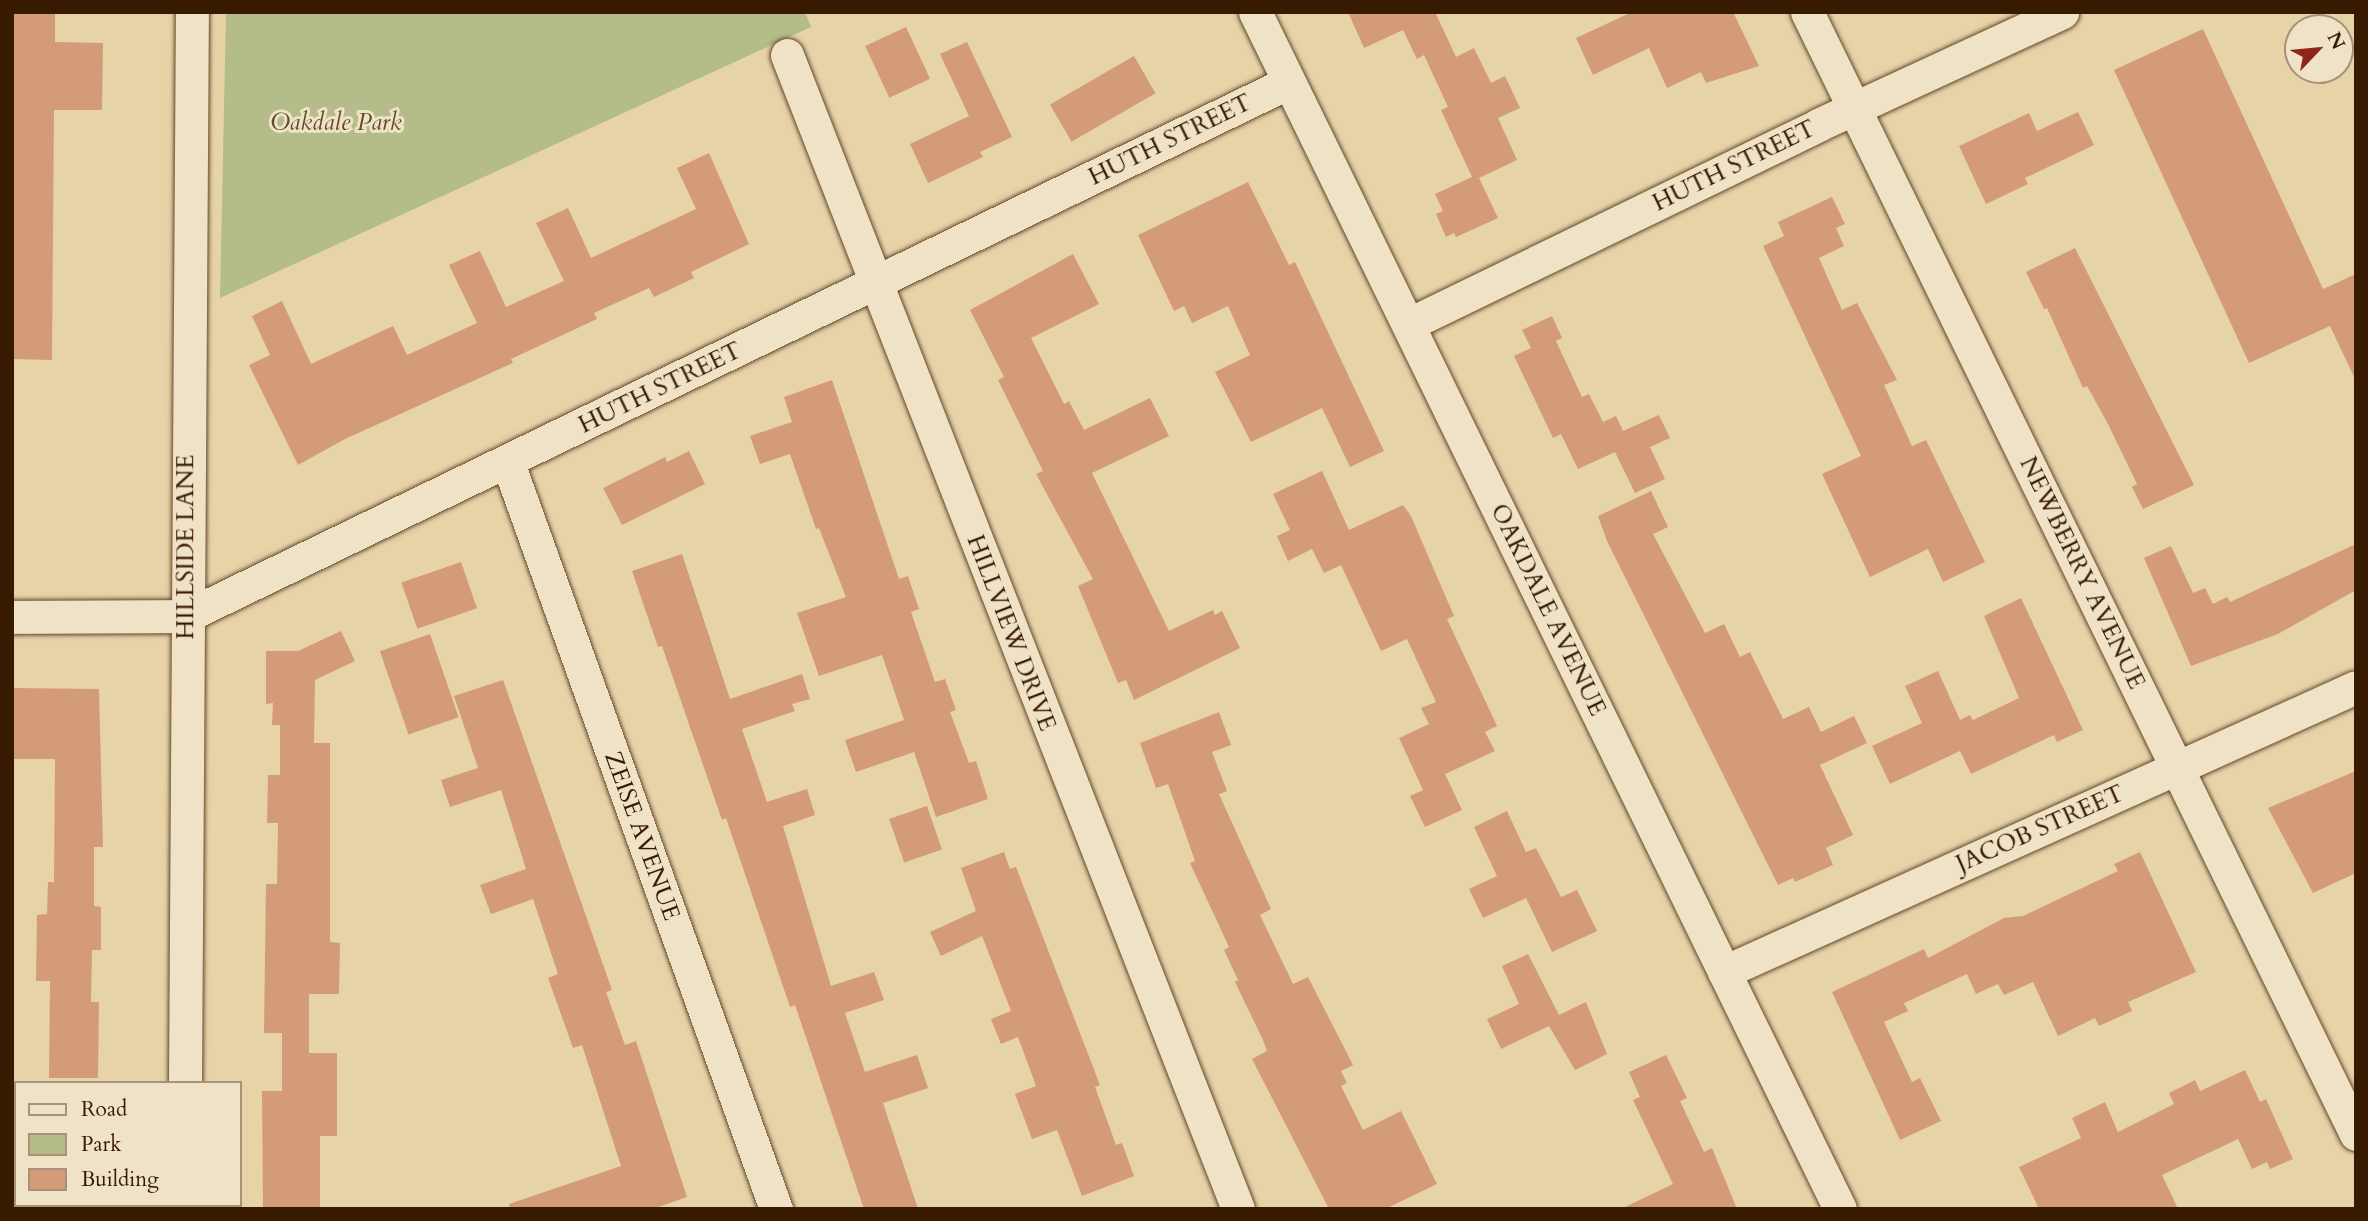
<!DOCTYPE html>
<html>
<head>
<meta charset="utf-8">
<style>
  body { margin:0 }
  #map { position:relative; width:2368px; height:1221px; overflow:hidden; background:#e7d3a8; font-family:Cardo,serif }
  div>[style] { position:absolute }
  .green>* { inset:0; background:#b4bc89 }
  .building>* { inset:0; background:#d49b78; transform-origin:0 0 }
  .roads { filter:drop-shadow(0 0 2px #64482b) drop-shadow(0 0 2px #64482b) }
  .street>* { height:33px; margin:-16.5px; padding:0 16.5px; transform-origin:16.5px; border-radius:16.5px; background:#efe2c6 }
  span { translate:-50% -50%; white-space:nowrap; text-align:center; line-height:1.15; -webkit-text-stroke:6px #efe2c6; paint-order:stroke }
  .park-label { font-size:24px; color:#5d4b2a; font-style:italic }
  .street-label { font-size:24px; color:#381a01 }
  .frame { position:absolute; inset:0; border:14px solid #381a01; pointer-events:none }
  .legend { position:absolute; left:14px; top:1081px; width:228px; height:126px; box-sizing:border-box; background:#efe2c6; border:2px solid #a69277; margin:0; padding:9px 12px; list-style:none; font-size:21px; color:#381a01 }
  .legend li { display:flex; align-items:center; gap:14px; height:35px }
  .legend b { width:35px; border:2px solid #a69277 }
  .north { position:absolute; left:2284px; top:14px; width:70px; height:70px; box-sizing:border-box; background:#efe2c6; border:2px solid #a69277; border-radius:50%; rotate:64deg; font-size:19px; font-weight:700; line-height:28px; text-align:center; color:#381a01 }
  .north::after { content:''; display:block; margin:auto; width:24px; height:32px; background:#8f2418; clip-path:polygon(50% 0,100% 100%,50% 72%,0 100%) }
</style>
</head>
<body>
<div id="map">
  <div class="green">
    <div style="clip-path:polygon(226px 12px,805px 12px,811px 27px,220px 298px)"></div>
  </div>
  <div class="building">
    <div style="clip-path:polygon(12px 12px,55px 12px,55px 42px,103px 43px,102px 110px,54px 110px,52px 360px,12px 359px)"></div>
    <div style="clip-path:polygon(1348px 12px,1441px 12px,1436px 14px,1456px 57px,1474px 48px,1491px 83px,1505px 76px,1520px 108px,1498px 118px,1517px 160px,1479px 178px,1498px 218px,1456px 237px,1454px 233px,1446px 237px,1436px 214px,1443px 211px,1435px 194px,1472px 177px,1441px 110px,1448px 107px,1424px 55px,1417px 59px,1403px 30px,1364px 48px)"></div>
    <div style="clip-path:polygon(1632px 12px,1733px 12px,1759px 66px,1706px 83px,1701px 72px,1667px 88px,1649px 48px,1593px 75px,1576px 38px)"></div>
    <div style="left:906px;top:27px;width:57px;height:45px;rotate:65deg"></div>
    <div style="clip-path:polygon(2203px 29px,2323px 289px,2356px 274px,2356px 381px,2330px 326px,2249px 363px,2114px 70px)"></div>
    <div style="clip-path:polygon(967px 42px,1012px 137px,980px 152px,983px 157px,928px 183px,910px 144px,969px 116px,940px 54px)"></div>
    <div style="left:1134px;top:56px;width:43px;height:97px;rotate:60deg"></div>
    <div style="clip-path:polygon(2078px 112px,2094px 145px,2025px 178px,2028px 184px,1986px 204px,1959px 146px,2029px 113px,2037px 131px)"></div>
    <div style="clip-path:polygon(709px 153px,749px 244px,691px 272px,694px 278px,654px 297px,649px 288px,594px 313px,597px 319px,511px 359px,513px 363px,345px 439px,298px 465px,249px 365px,270px 355px,252px 316px,282px 301px,311px 364px,393px 326px,407px 355px,477px 323px,449px 265px,480px 251px,506px 307px,564px 281px,536px 223px,568px 208px,591px 258px,696px 209px,677px 168px)"></div>
    <div style="clip-path:polygon(1248px 182px,1289px 265px,1295px 262px,1384px 451px,1350px 467px,1322px 408px,1251px 442px,1215px 372px,1250px 355px,1228px 306px,1192px 323px,1184px 306px,1174px 311px,1138px 235px)"></div>
    <div style="clip-path:polygon(1832px 197px,1845px 224px,1836px 228px,1844px 246px,1819px 258px,1842px 310px,1857px 303px,1897px 380px,1884px 385px,1912px 446px,1926px 440px,1985px 562px,1943px 582px,1928px 549px,1870px 577px,1822px 474px,1861px 456px,1763px 246px,1784px 236px,1778px 222px)"></div>
    <div style="clip-path:polygon(2075px 248px,2194px 485px,2143px 509px,2132px 487px,2137px 484px,2108px 424px,2087px 386px,2083px 388px,2047px 308px,2044px 309px,2026px 272px)"></div>
    <div style="clip-path:polygon(1073px 254px,1099px 304px,1031px 338px,1064px 404px,1069px 401px,1084px 430px,1150px 398px,1169px 436px,1092px 473px,1169px 631px,1213px 610px,1215px 615px,1222px 611px,1240px 648px,1134px 700px,1126px 680px,1118px 683px,1078px 586px,1093px 579px,1036px 474px,1043px 471px,998px 380px,1004px 377px,970px 310px)"></div>
    <div style="clip-path:polygon(1552px 316px,1562px 338px,1556px 341px,1582px 397px,1589px 394px,1603px 422px,1616px 416px,1623px 431px,1659px 415px,1670px 438px,1650px 447px,1665px 479px,1635px 493px,1615px 452px,1578px 469px,1561px 434px,1553px 438px,1514px 356px,1531px 348px,1522px 330px)"></div>
    <div style="clip-path:polygon(832px 380px,899px 579px,908px 576px,919px 609px,911px 612px,935px 682px,945px 679px,956px 710px,950px 712px,969px 763px,976px 761px,988px 799px,936px 817px,914px 752px,856px 772px,845px 740px,904px 720px,882px 655px,819px 676px,797px 613px,846px 597px,819px 528px,816px 529px,790px 454px,760px 464px,750px 436px,792px 422px,784px 397px)"></div>
    <div style="clip-path:polygon(689px 451px,705px 484px,622px 525px,603px 488px,665px 457px,667px 462px)"></div>
    <div style="clip-path:polygon(1322px 471px,1349px 530px,1403px 505px,1411px 516px,1454px 616px,1447px 619px,1497px 726px,1485px 732px,1495px 751px,1445px 774px,1462px 810px,1425px 827px,1410px 796px,1423px 790px,1399px 738px,1429px 724px,1421px 708px,1436px 702px,1407px 639px,1381px 651px,1341px 565px,1324px 573px,1312px 549px,1288px 561px,1277px 536px,1290px 530px,1273px 494px)"></div>
    <div style="clip-path:polygon(1651px 491px,1668px 527px,1653px 534px,1705px 633px,1724px 624px,1740px 657px,1750px 652px,1783px 719px,1809px 707px,1821px 732px,1854px 716px,1867px 743px,1820px 765px,1853px 835px,1826px 848px,1833px 865px,1795px 882px,1793px 878px,1778px 885px,1607px 541px,1598px 516px)"></div>
    <div style="clip-path:polygon(2356px 544px,2356px 590px,2278px 634px,2191px 666px,2144px 558px,2171px 546px,2193px 593px,2205px 588px,2213px 604px,2227px 597px,2230px 602px)"></div>
    <div style="clip-path:polygon(682px 554px,730px 699px,802px 674px,810px 699px,792px 704px,795px 711px,742px 729px,767px 802px,807px 789px,815px 815px,783px 826px,831px 986px,874px 972px,884px 1000px,845px 1013px,865px 1072px,917px 1055px,928px 1088px,883px 1103px,918px 1209px,864px 1209px,795px 1005px,790px 1007px,726px 818px,722px 820px,662px 646px,658px 647px,632px 571px)"></div>
    <div style="left:461px;top:562px;width:49px;height:63px;rotate:71deg"></div>
    <div style="clip-path:polygon(2021px 598px,2083px 730px,2057px 742px,2054px 735px,1971px 774px,1960px 751px,1890px 784px,1872px 746px,1922px 723px,1905px 686px,1938px 671px,1960px 720px,1970px 715px,1973px 720px,2019px 698px,1984px 616px)"></div>
    <div style="clip-path:polygon(341px 631px,355px 661px,315px 680px,314px 743px,330px 743px,330px 942px,340px 943px,339px 994px,309px 994px,309px 1053px,337px 1053px,337px 1136px,320px 1136px,320px 1209px,263px 1209px,262px 1091px,282px 1091px,282px 1033px,264px 1033px,266px 884px,277px 884px,278px 823px,267px 823px,268px 775px,280px 775px,280px 725px,272px 725px,273px 703px,266px 704px,266px 651px,298px 651px)"></div>
    <div style="left:430px;top:634px;width:88px;height:53px;rotate:71deg"></div>
    <div style="clip-path:polygon(503px 680px,612px 990px,606px 992px,625px 1045px,636px 1041px,687px 1197px,653px 1209px,510px 1209px,509px 1204px,621px 1166px,582px 1045px,573px 1048px,548px 978px,558px 974px,533px 899px,491px 914px,480px 885px,526px 869px,501px 790px,450px 807px,441px 780px,478px 768px,454px 696px)"></div>
    <div style="clip-path:polygon(12px 688px,99px 689px,103px 847px,94px 847px,94px 906px,101px 907px,101px 950px,92px 950px,91px 1002px,99px 1002px,98px 1078px,49px 1078px,50px 981px,36px 981px,37px 915px,47px 914px,48px 882px,54px 882px,55px 759px,12px 759px)"></div>
    <div style="clip-path:polygon(1219px 712px,1231px 745px,1212px 752px,1227px 791px,1219px 794px,1271px 909px,1260px 915px,1293px 984px,1308px 977px,1353px 1065px,1341px 1071px,1347px 1083px,1341px 1086px,1363px 1130px,1401px 1111px,1437px 1184px,1385px 1209px,1329px 1209px,1252px 1059px,1267px 1051px,1263px 1040px,1235px 982px,1238px 980px,1224px 950px,1229px 947px,1190px 863px,1195px 861px,1168px 784px,1156px 788px,1140px 743px)"></div>
    <div style="clip-path:polygon(2356px 771px,2356px 873px,2313px 893px,2268px 808px)"></div>
    <div style="left:927px;top:806px;width:46px;height:40px;rotate:71deg"></div>
    <div style="clip-path:polygon(1507px 811px,1526px 852px,1536px 848px,1561px 897px,1577px 890px,1597px 931px,1552px 952px,1526px 898px,1483px 918px,1469px 889px,1497px 876px,1474px 827px)"></div>
    <div style="clip-path:polygon(1004px 852px,1010px 869px,1016px 867px,1100px 1085px,1095px 1087px,1116px 1145px,1122px 1143px,1134px 1176px,1082px 1196px,1057px 1130px,1032px 1139px,1015px 1094px,1036px 1086px,1018px 1037px,1001px 1044px,991px 1019px,1011px 1011px,982px 936px,941px 956px,930px 932px,976px 911px,961px 868px)"></div>
    <div style="clip-path:polygon(2140px 852px,2196px 972px,2128px 1002px,2132px 1011px,2099px 1026px,2095px 1018px,2058px 1036px,2033px 982px,2004px 995px,1998px 984px,1976px 994px,1967px 974px,1904px 1003px,1908px 1011px,1884px 1022px,1912px 1082px,1920px 1078px,1941px 1121px,1900px 1140px,1832px 992px,1924px 949px,1928px 958px,2004px 918px,2023px 916px,2118px 871px,2114px 864px)"></div>
    <div style="clip-path:polygon(1528px 954px,1559px 1015px,1586px 1002px,1607px 1054px,1575px 1070px,1549px 1026px,1501px 1049px,1487px 1019px,1519px 1004px,1502px 966px)"></div>
    <div style="clip-path:polygon(1666px 1055px,1687px 1098px,1680px 1101px,1704px 1152px,1712px 1148px,1737px 1209px,1621px 1209px,1673px 1184px,1633px 1100px,1640px 1097px,1629px 1072px)"></div>
    <div style="clip-path:polygon(2245px 1070px,2260px 1102px,2266px 1099px,2293px 1159px,2270px 1169px,2267px 1162px,2252px 1169px,2238px 1139px,2162px 1175px,2178px 1209px,2039px 1209px,2019px 1167px,2081px 1138px,2072px 1118px,2105px 1102px,2118px 1132px,2174px 1104px,2169px 1093px,2195px 1080px,2200px 1091px)"></div>
  </div>
  <div class="roads">
    <div class="street">
      <div style="left:1255px;top:12px;width:1332px;rotate:63.95deg"></div>
      <div style="left:1807px;top:12px;width:1249px;rotate:63.93deg"></div>
      <div style="left:787px;top:55px;width:1239px;rotate:68.65deg"></div>
      <div style="left:1409px;top:324px;width:455px;rotate:-25.9deg"></div>
      <div style="left:1818px;top:125px;width:269px;rotate:-24.8deg"></div>
      <div style="left:508px;top:463px;width:793px;rotate:70.24deg"></div>
      <div style="left:12px;top:617px;width:174px;rotate:-0.3deg"></div>
      <div style="left:186px;top:616px;width:1225px;rotate:-25.83deg"></div>
      <div style="left:1724px;top:972px;width:693px;rotate:-24.27deg"></div>
      <div style="left:185px;top:1083px;width:1071px;rotate:-89.63deg"></div>
      <div style="left:184px;top:1209px;width:4px;rotate:-90deg"></div>
    </div>
  </div>
  <div class="park-label">
    <span style="left:336px;top:123px">Oakdale Park</span>
  </div>
  <div class="street-label">
    <span style="left:1170px;top:140px;rotate:-26deg">HUTH STREET</span>
    <span style="left:1734px;top:166px;rotate:-26deg">HUTH STREET</span>
    <span style="left:660px;top:388px;rotate:-26deg">HUTH STREET</span>
    <span style="left:186px;top:547px;rotate:-90deg">HILLSIDE LANE</span>
    <span style="left:2082px;top:573px;rotate:64deg">NEWBERRY AVENUE</span>
    <span style="left:1548px;top:610px;rotate:64deg">OAKDALE AVENUE</span>
    <span style="left:1011px;top:633px;rotate:69deg">HILLVIEW DRIVE</span>
    <span style="left:2040px;top:829px;rotate:-24deg">JACOB STREET</span>
    <span style="left:642px;top:836px;rotate:70deg">ZEISE AVENUE</span>
  </div>
  <div class="frame"></div>
  <ul class="legend">
  <li><b style="height:9px;background:#efe2c6"></b>Road</li>
  <li><b style="height:19px;background:#b4bc89"></b>Park</li>
  <li><b style="height:19px;background:#d49b78"></b>Building</li>
  </ul>
  <div class="north">N</div>
</div>
</body>
</html>
